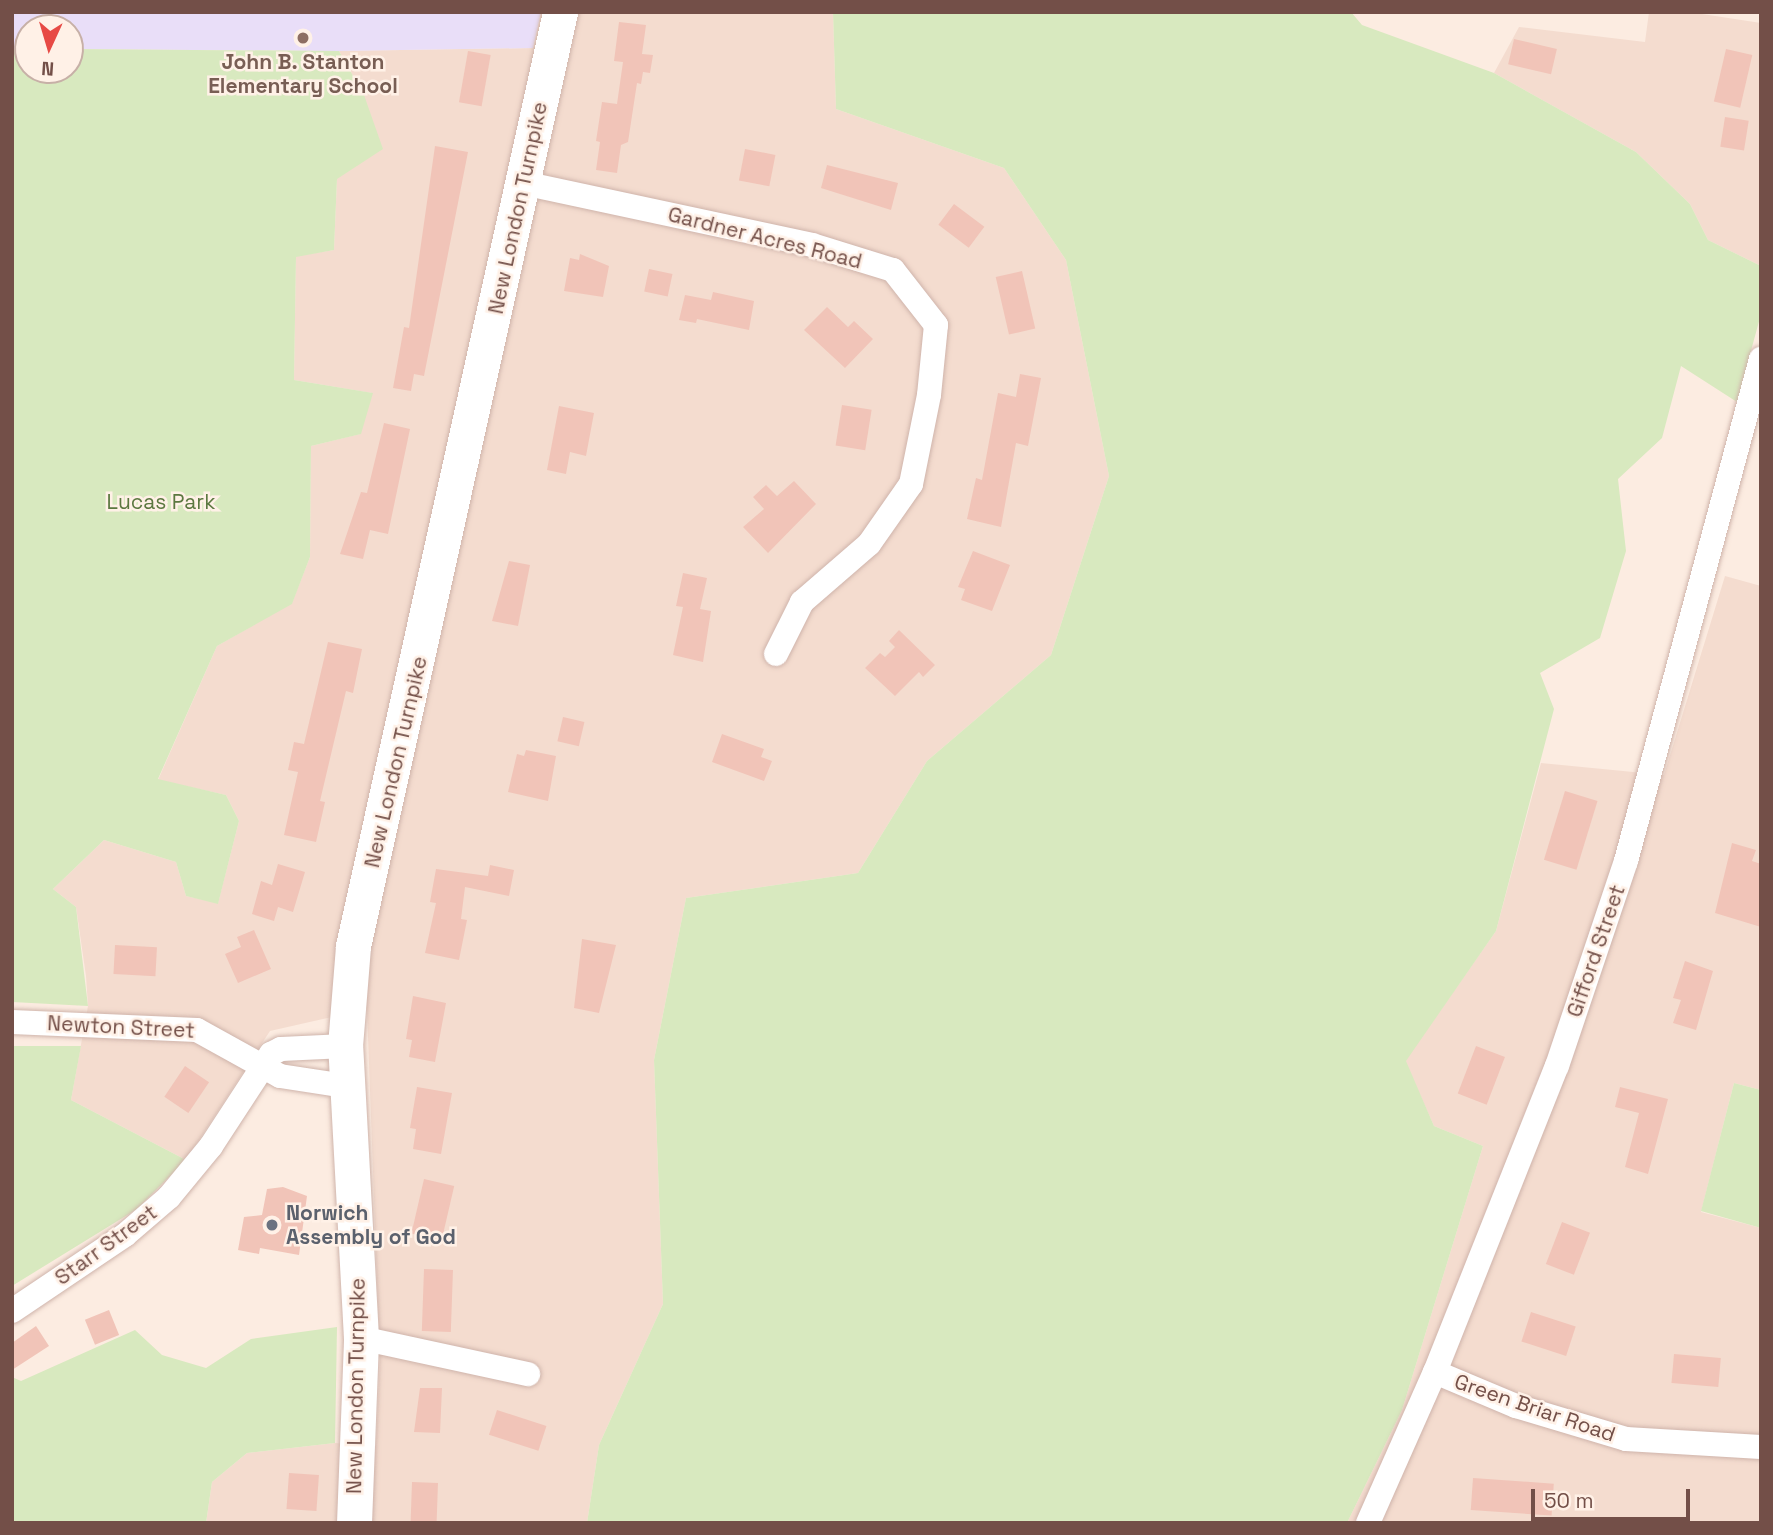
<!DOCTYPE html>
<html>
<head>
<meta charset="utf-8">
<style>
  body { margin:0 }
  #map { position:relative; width:1773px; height:1535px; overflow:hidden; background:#fcece1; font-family:"Space Grotesk",sans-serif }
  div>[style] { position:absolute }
  .residential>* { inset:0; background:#f4dccf }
  .education>* { inset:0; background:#e9def8 }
  .green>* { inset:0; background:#d8e9bf }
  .building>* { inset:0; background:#f1c4b8; transform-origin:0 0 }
  .roads { filter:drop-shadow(0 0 2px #cfb4ab) drop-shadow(0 0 2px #cfb4ab) }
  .minor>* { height:24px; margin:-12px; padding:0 12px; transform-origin:12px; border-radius:12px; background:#fff }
  .secondary>* { height:35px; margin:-17.5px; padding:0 17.5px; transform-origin:17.5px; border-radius:17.5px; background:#fff }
  .dots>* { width:19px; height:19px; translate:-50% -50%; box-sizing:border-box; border:4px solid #fff1e7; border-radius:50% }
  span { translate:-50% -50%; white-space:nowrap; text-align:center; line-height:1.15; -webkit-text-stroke:5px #fff1e7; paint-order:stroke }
  .education-label { font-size:21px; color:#785e54; font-weight:700 }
  .street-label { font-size:21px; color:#734f48 }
  .park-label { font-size:21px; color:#5c7840 }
  .worship-label { font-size:21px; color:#5b616d; font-weight:700 }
  .left { translate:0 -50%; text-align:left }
  .frame { position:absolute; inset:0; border:14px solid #734f48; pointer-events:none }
  .north { position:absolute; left:14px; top:14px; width:70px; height:70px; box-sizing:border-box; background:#fff1e7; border:2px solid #c7b0a7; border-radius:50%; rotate:184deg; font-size:19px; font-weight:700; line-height:28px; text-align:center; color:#734f48 }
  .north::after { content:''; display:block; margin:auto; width:24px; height:32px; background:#e74a45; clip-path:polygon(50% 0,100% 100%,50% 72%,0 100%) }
  .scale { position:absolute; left:1531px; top:1489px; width:159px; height:32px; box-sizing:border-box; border:4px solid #734f48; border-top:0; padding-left:9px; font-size:21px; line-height:24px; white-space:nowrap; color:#734f48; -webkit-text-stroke:5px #fff1e7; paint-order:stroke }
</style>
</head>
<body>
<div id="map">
  <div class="residential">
    <div style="clip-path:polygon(541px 12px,833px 12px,836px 109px,1004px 168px,1066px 260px,1109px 476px,1051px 655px,927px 761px,858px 873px,686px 898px,654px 1060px,663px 1304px,599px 1445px,587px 1523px,206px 1523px,212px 1482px,247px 1453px,335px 1443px,376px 1446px,380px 1360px,367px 1009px,270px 1031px,186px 1160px,71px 1100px,88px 1006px,86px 976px,76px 907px,53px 889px,104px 840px,176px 862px,186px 896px,218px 903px,239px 821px,226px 795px,158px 780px,217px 646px,292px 603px,310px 557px,311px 446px,360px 434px,372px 393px,294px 380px,296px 256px,334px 250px,337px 179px,364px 95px,339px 51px,533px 48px)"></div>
    <div style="clip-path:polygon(1649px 12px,1689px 12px,1761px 23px,1761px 266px,1708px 240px,1690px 204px,1636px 152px,1494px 73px,1519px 27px,1645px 42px)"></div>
    <div style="clip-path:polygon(1725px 576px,1761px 586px,1761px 1090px,1734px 1083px,1701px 1212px,1761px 1228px,1761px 1523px,1347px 1523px,1402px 1410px,1483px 1146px,1434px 1126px,1405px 1061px,1496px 931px,1541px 763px,1664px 775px)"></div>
  </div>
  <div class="education">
    <div style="clip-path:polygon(12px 12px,541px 12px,533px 48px,339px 51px,70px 49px,70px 28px,28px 28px,28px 49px,12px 49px)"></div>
  </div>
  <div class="green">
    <div style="clip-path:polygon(833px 12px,1351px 12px,1362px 25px,1494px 73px,1636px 152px,1690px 204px,1708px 240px,1761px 266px,1761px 314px,1737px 402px,1681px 366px,1662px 438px,1618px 479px,1626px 551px,1600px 638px,1540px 673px,1554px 709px,1496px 931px,1406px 1061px,1434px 1126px,1483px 1146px,1402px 1410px,1347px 1523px,587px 1523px,599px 1445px,663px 1304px,654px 1060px,686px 898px,858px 873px,927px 761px,1051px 655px,1109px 476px,1066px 260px,1004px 168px,836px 109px)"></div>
    <div style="clip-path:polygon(12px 49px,28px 49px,28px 70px,70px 70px,70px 49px,339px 51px,364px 95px,383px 149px,337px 179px,334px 250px,296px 257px,294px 380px,373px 393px,361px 434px,311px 446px,310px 557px,292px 604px,217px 646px,158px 779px,226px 795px,239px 821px,218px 904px,186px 896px,176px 862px,104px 840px,53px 889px,76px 907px,88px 1006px,12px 1002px)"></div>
    <div style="clip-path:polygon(12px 1046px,81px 1046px,71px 1100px,186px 1160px,137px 1209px,12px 1286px)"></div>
    <div style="clip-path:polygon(1734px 1083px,1761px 1090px,1761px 1228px,1701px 1211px)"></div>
    <div style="clip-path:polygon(337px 1327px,335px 1443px,247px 1453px,212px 1482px,206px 1523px,12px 1523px,12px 1377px,21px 1381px,135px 1330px,162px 1355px,206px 1368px,251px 1339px)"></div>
  </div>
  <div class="building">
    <div style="clip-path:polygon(619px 22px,646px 25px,642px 54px,653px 55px,650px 73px,643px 72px,641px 84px,637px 83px,628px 142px,621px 145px,617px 173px,596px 170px,600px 142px,596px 141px,602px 102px,617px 104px,623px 62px,614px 61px)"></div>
    <div style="left:1514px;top:39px;width:44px;height:26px;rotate:13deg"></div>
    <div style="left:1726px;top:49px;width:27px;height:54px;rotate:13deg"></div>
    <div style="left:468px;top:51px;width:23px;height:52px;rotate:10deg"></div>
    <div style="left:1725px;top:117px;width:24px;height:30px;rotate:9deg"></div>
    <div style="clip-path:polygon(435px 146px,468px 152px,424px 376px,414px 374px,411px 391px,393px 388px,404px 327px,409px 328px)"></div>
    <div style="left:745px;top:149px;width:31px;height:32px;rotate:11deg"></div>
    <div style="clip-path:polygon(827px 165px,898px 183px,891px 210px,821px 188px)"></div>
    <div style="left:954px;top:204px;width:38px;height:26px;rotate:37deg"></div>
    <div style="clip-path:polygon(580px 254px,609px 266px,603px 297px,564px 291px,570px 258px,579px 260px)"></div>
    <div style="left:649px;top:269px;width:24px;height:23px;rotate:12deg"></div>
    <div style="left:1022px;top:271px;width:59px;height:27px;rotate:77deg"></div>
    <div style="clip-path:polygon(713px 292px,754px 301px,749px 330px,697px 319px,696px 323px,679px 320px,685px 295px,711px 300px)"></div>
    <div style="clip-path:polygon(827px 307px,848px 327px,854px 321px,873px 339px,845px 368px,804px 330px)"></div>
    <div style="clip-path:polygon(1020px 374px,1041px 378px,1028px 446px,1016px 443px,1001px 527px,967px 519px,976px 478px,982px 480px,998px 393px,1016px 397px)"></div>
    <div style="left:842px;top:405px;width:30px;height:41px;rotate:9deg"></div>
    <div style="clip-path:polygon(559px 406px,594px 413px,586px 456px,570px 452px,566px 474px,547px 470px)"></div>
    <div style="clip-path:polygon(384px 423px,410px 429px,388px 534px,370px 530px,363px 559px,340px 554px,361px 492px,367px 493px)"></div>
    <div style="clip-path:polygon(794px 481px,816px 504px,768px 553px,743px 527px,764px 509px,753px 497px,766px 485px,777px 496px)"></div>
    <div style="clip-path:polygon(973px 551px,1010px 565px,992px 611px,961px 600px,965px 589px,958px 587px)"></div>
    <div style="clip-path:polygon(509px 561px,530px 565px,518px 626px,492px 621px)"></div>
    <div style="clip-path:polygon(683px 573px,707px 578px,700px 609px,711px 611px,703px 662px,673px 655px,683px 607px,676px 606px)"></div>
    <div style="clip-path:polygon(899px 630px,935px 665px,923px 677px,919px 672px,895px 696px,865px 668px,880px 653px,885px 657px,895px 647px,889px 641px)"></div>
    <div style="clip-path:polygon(328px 642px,362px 649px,353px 693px,346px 691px,320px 801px,325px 802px,316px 842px,284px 835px,298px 772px,288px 770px,294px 742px,304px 744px)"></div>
    <div style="left:563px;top:717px;width:22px;height:25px;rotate:13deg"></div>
    <div style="clip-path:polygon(722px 734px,764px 749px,761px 757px,772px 761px,764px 781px,712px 762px)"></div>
    <div style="clip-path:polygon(526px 750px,556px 756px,548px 801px,508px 792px,517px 754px,524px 756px)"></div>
    <div style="left:1565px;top:791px;width:34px;height:72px;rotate:17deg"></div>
    <div style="clip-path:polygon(1732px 843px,1756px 850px,1752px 861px,1761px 864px,1761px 927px,1715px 913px)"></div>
    <div style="clip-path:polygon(278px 864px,305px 872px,293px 912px,278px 907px,274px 921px,252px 914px,261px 881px,272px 885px)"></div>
    <div style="clip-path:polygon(490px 865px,514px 870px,509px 896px,465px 887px,461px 919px,467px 920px,459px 960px,425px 953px,436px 903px,430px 902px,436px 869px,488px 876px)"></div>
    <div style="clip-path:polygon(254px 930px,271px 969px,238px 983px,225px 954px,241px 947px,237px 937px)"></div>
    <div style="clip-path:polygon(582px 939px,616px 945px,599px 1013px,574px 1008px)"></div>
    <div style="left:115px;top:945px;width:42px;height:29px;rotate:3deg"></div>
    <div style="clip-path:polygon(1685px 961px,1713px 971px,1696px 1030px,1673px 1023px,1681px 1000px,1673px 998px)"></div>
    <div style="clip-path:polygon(413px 996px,446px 1003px,435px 1062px,409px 1057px,412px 1040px,406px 1039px)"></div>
    <div style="left:1476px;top:1046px;width:31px;height:51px;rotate:21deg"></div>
    <div style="left:185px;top:1066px;width:29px;height:37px;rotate:34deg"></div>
    <div style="clip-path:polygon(417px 1087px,452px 1093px,441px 1154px,413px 1149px,416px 1129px,410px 1128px)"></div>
    <div style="clip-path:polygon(1620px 1087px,1668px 1099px,1648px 1174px,1625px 1167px,1639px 1113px,1615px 1107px)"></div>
    <div style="left:424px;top:1179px;width:31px;height:56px;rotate:13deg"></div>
    <div style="clip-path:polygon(283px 1187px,307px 1196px,299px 1255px,260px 1248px,259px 1254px,238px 1250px,244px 1217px,262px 1215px,267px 1189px)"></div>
    <div style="left:1562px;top:1222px;width:30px;height:45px;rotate:21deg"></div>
    <div style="left:424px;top:1269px;width:29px;height:62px;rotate:2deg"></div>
    <div style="left:109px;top:1310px;width:27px;height:26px;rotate:68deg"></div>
    <div style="left:1531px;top:1312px;width:47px;height:31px;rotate:18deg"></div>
    <div style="clip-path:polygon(36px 1326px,49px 1346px,12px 1370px,12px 1343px)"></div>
    <div style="left:1674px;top:1354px;width:47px;height:29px;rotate:5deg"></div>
    <div style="clip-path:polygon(420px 1388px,442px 1388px,440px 1433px,414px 1432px)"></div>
    <div style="left:497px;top:1410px;width:52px;height:26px;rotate:18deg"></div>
    <div style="left:289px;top:1473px;width:30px;height:36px;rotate:4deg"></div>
    <div style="left:1473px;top:1478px;width:81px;height:32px;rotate:4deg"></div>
    <div style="left:412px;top:1482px;width:26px;height:41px;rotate:2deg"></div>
  </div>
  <div class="roads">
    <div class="minor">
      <div style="left:523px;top:183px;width:296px;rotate:12.1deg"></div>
      <div style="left:812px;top:245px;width:85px;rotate:17.2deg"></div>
      <div style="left:893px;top:270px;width:70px;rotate:52deg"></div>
      <div style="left:936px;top:325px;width:70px;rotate:95.7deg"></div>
      <div style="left:929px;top:395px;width:91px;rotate:101.4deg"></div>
      <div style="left:911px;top:484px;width:73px;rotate:125deg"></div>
      <div style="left:869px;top:544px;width:89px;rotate:139.1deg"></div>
      <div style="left:802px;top:602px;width:58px;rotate:116.6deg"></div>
      <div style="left:12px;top:1022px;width:185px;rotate:2.5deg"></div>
      <div style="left:197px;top:1030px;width:95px;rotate:29deg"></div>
      <div style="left:280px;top:1076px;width:67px;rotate:8.6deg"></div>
      <div style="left:12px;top:1311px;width:136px;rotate:-33.9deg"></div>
      <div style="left:125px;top:1235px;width:58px;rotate:-40.8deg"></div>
      <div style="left:169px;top:1197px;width:66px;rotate:-50.5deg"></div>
      <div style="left:211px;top:1146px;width:110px;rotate:-56.9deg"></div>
      <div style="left:271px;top:1054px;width:11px;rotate:-27deg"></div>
      <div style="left:281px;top:1049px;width:64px;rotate:-2.7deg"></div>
      <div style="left:361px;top:1338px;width:171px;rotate:12.2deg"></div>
      <div style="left:1435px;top:1372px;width:88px;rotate:22.8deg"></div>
      <div style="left:1516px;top:1406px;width:115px;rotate:16.7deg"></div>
      <div style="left:1626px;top:1439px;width:135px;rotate:3.4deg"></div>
      <div style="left:1368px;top:1523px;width:165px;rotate:-66.1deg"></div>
      <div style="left:1435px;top:1372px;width:329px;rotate:-68.3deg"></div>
      <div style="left:1557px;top:1066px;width:216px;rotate:-71.4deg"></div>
      <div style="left:1626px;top:861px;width:520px;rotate:-74.95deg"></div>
    </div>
    <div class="secondary">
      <div style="left:354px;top:1523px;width:185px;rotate:-87.8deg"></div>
      <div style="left:361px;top:1338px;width:292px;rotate:-93.1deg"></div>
      <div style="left:345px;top:1046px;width:100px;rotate:-85.4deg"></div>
      <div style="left:353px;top:946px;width:957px;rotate:-77.5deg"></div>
    </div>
  </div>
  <div class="dots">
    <div style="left:303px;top:38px;background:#8d6e63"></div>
    <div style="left:272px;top:1225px;background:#6b7280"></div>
  </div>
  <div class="education-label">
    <span style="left:303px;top:74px">John B. Stanton<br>Elementary School</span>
  </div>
  <div class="street-label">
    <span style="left:518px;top:208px;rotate:-78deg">New London Turnpike</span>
    <span style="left:765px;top:238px;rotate:14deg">Gardner Acres Road</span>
    <span style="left:396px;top:762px;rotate:-77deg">New London Turnpike</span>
    <span style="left:1596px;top:951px;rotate:-71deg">Gifford Street</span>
    <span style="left:121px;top:1027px;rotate:3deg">Newton Street</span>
    <span style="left:106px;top:1245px;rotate:-36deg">Starr Street</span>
    <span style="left:356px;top:1386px;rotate:-89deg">New London Turnpike</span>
    <span style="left:1535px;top:1408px;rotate:19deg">Green Briar Road</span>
  </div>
  <div class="park-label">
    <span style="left:161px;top:502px">Lucas Park</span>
  </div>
  <div class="worship-label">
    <span class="left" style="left:286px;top:1225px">Norwich<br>Assembly of God</span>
  </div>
  <div class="frame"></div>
  <div class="north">N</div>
  <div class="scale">50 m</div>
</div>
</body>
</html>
